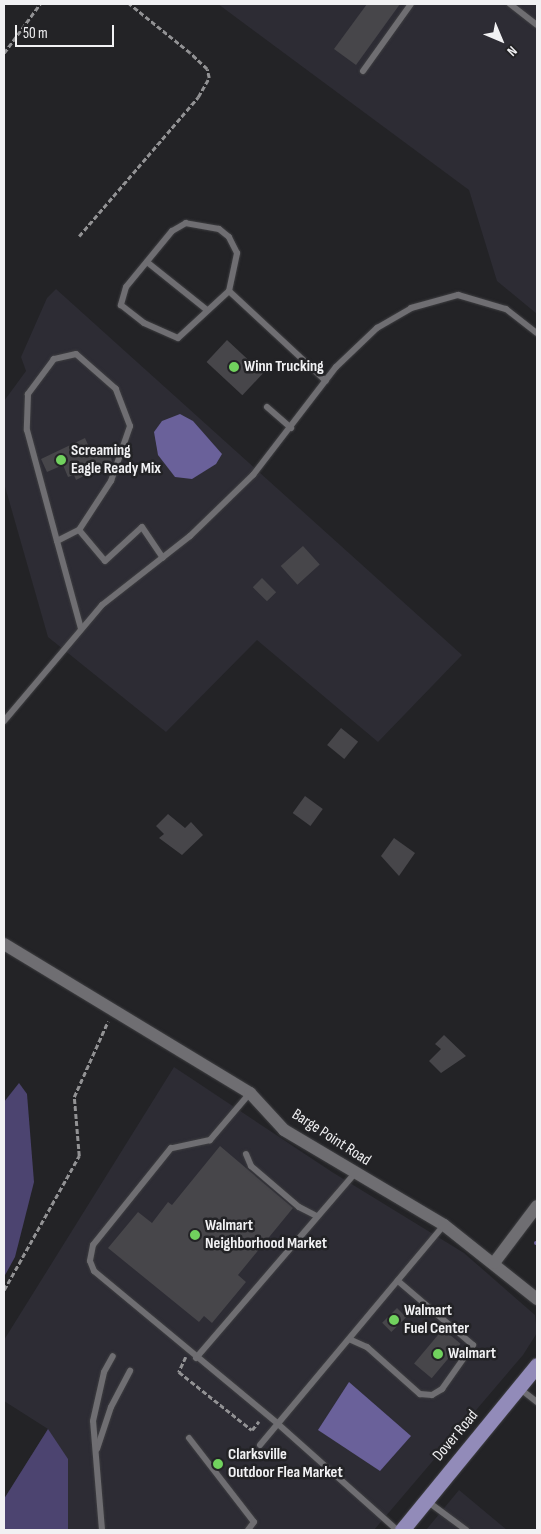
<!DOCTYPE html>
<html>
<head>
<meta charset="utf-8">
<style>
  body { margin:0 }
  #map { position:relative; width:541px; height:1534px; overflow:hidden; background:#232326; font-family:"Sofia Sans Condensed",sans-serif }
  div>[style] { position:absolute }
  .built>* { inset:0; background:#2d2c34 }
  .green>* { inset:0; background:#4c4470 }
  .water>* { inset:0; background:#6a619a }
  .stream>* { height:4px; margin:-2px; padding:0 2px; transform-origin:2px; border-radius:2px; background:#6a619a }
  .building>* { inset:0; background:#47464a; transform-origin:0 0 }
  .path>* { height:2.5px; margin-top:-1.25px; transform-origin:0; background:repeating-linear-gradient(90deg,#929294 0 5px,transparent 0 7.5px) }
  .roads { filter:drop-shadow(0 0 1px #3e3e41) drop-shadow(0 0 1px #3e3e41) }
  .lane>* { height:6px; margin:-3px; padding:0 3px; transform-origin:3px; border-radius:3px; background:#6f6e72 }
  .street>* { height:12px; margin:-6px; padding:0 6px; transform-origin:6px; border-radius:6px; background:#6f6e72 }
  .primary>* { height:15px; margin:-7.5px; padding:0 7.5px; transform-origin:7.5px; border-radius:7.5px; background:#928bb9 }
  .dots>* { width:14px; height:14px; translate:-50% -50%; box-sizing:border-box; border:2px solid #232326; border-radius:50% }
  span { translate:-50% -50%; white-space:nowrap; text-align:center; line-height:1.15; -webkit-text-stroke:5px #232326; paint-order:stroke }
  .poi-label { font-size:16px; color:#f1f1f3; font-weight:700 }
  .left { translate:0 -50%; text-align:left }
  .street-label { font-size:16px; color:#f1f1f3 }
  .frame { position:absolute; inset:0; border:5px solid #f1f1f3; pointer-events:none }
  .north { position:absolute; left:476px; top:15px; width:50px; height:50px; -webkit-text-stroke:4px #232326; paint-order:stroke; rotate:135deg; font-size:14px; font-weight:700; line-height:20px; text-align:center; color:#f1f1f3 }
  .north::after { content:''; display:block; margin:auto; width:18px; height:22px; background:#f1f1f3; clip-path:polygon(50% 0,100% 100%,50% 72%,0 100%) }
  .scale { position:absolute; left:15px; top:25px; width:99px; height:22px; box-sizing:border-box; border:2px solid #f1f1f3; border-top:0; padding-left:6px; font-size:15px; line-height:18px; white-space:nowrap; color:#f1f1f3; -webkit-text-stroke:4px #232326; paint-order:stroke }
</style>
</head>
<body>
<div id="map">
  <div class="built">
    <div style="clip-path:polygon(218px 4px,537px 4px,537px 314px,497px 281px,469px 190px)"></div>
    <div style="clip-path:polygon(56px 289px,462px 655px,378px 742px,257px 640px,166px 732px,48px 637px,4px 483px,4px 401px,26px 371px,21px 357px,47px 298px)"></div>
    <div style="clip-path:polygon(174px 1067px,332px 1172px,464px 1253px,535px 1315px,537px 1333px,523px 1355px,374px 1530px,4px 1530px,4px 1499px,48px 1429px,4px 1401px,4px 1340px)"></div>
    <div style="clip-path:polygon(459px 1490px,507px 1530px,426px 1530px)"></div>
  </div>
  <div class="green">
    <div style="clip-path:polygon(19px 1083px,27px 1094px,34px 1182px,15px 1257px,4px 1277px,4px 1102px)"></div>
    <div style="clip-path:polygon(48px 1429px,68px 1459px,68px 1530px,4px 1530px,4px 1499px)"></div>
  </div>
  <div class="water">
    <div style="clip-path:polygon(180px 414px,193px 421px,222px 454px,216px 464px,192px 479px,175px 477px,158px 455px,154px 432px,162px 421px)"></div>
    <div style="clip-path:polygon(349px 1382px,411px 1436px,380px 1471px,318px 1430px)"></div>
  </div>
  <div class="stream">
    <div style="left:536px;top:1243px;width:1px"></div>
  </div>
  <div class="building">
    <div style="clip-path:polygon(367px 4px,400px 4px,356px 65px,334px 49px)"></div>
    <div style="left:227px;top:340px;width:49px;height:30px;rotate:43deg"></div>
    <div style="clip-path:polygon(85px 438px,93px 456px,110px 451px,112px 462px,76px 480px,74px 475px,68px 477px,63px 465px,47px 472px,41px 459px)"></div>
    <div style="left:303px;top:546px;width:25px;height:30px;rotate:48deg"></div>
    <div style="left:262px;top:578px;width:20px;height:13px;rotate:45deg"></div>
    <div style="left:341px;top:728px;width:22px;height:22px;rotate:39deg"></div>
    <div style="left:305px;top:796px;width:22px;height:21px;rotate:36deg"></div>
    <div style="clip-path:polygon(168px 814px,185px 828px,191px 822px,203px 835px,182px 855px,159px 838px,164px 834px,156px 826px)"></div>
    <div style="clip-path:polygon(394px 838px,415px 853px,399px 876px,381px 856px)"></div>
    <div style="clip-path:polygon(444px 1035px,466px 1056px,441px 1073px,429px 1061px,441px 1049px,435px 1044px)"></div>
    <div style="clip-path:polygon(220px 1146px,293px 1208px,238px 1275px,246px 1282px,212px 1323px,204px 1316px,199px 1322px,108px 1248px,138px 1212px,152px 1223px,168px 1202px,172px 1205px)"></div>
    <div style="left:397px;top:1308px;width:13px;height:21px;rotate:45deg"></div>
    <div style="left:443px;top:1329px;width:23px;height:45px;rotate:40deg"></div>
  </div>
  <div class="path">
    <div style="left:4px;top:53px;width:61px;rotate:-53.7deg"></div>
    <div style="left:79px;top:236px;width:183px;rotate:-49.4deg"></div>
    <div style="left:198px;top:97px;width:22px;rotate:-60deg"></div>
    <div style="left:209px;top:78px;width:9px;rotate:-103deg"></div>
    <div style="left:207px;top:69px;width:23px;rotate:-137deg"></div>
    <div style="left:190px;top:53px;width:78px;rotate:-141.2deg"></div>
    <div style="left:4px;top:1290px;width:154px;rotate:-60.8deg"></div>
    <div style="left:79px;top:1156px;width:59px;rotate:-94.8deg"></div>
    <div style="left:74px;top:1097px;width:83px;rotate:-65.9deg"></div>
    <div style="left:186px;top:1357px;width:17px;rotate:115deg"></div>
    <div style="left:179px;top:1372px;width:93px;rotate:38.5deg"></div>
    <div style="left:252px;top:1430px;width:11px;rotate:-52deg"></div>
  </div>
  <div class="roads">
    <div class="lane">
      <div style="left:510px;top:4px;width:34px;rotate:38deg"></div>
      <div style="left:363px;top:71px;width:82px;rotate:-54.4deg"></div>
      <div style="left:147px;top:262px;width:77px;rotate:38.7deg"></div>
      <div style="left:229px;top:291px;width:39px;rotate:-78deg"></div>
      <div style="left:237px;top:253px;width:18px;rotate:-117deg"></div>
      <div style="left:229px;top:237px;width:13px;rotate:-141deg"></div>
      <div style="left:219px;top:229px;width:34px;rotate:-170deg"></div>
      <div style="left:186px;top:223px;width:16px;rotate:150deg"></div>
      <div style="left:172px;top:231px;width:72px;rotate:129.4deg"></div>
      <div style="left:126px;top:287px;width:19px;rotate:106deg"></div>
      <div style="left:121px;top:305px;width:29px;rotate:38deg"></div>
      <div style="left:144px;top:323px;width:37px;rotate:24deg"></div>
      <div style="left:178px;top:338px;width:69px;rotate:-42.7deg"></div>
      <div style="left:229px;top:291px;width:132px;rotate:42.9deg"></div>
      <div style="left:267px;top:407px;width:32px;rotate:41deg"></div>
      <div style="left:79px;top:530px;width:40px;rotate:50deg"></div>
      <div style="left:105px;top:561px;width:50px;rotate:-42.6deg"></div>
      <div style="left:142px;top:527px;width:37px;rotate:56deg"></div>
      <div style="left:57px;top:541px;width:25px;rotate:-27deg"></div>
      <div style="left:79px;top:530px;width:59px;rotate:-56.9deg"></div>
      <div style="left:111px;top:481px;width:58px;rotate:-70.9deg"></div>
      <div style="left:130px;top:426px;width:40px;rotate:-111deg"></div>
      <div style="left:116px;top:389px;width:53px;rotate:-138.8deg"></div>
      <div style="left:76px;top:354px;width:23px;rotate:167deg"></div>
      <div style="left:54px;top:359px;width:44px;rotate:126.6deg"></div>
      <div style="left:28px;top:394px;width:36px;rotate:92deg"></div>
      <div style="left:27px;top:430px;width:115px;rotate:74.9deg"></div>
      <div style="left:57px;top:541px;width:91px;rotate:74.7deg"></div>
      <div style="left:4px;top:721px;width:152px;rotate:-49.8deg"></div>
      <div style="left:102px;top:605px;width:112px;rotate:-38.1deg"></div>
      <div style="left:190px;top:536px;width:88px;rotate:-44.1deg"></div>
      <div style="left:253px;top:475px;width:136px;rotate:-52.5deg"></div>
      <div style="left:336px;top:367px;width:57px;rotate:-43.6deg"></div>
      <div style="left:377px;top:328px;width:39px;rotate:-30deg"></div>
      <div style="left:411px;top:308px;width:49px;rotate:-15.5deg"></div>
      <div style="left:458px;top:295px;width:50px;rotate:16.3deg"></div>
      <div style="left:506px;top:309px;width:39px;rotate:38deg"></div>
      <div style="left:250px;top:1093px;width:62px;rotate:130.4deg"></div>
      <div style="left:210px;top:1140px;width:40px;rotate:168deg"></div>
      <div style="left:171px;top:1148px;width:124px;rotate:128.8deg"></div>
      <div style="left:93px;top:1245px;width:16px;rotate:101deg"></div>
      <div style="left:90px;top:1261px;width:11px;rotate:68deg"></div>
      <div style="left:94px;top:1271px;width:239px;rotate:39.7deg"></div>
      <div style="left:278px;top:1424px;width:159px;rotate:41.7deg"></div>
      <div style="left:246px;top:1154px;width:13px;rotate:67deg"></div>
      <div style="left:251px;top:1166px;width:63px;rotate:40.5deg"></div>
      <div style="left:299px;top:1207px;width:20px;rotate:27deg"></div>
      <div style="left:349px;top:1339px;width:20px;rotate:24deg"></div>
      <div style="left:367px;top:1347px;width:71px;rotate:41.6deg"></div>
      <div style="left:420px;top:1394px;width:12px;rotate:5deg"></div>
      <div style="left:432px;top:1395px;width:12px;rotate:-31deg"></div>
      <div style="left:442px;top:1389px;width:54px;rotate:-54.8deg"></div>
      <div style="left:473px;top:1345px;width:99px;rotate:-139.5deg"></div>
      <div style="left:196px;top:1358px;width:244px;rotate:-49.3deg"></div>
      <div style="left:519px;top:1388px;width:23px;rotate:38deg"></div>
      <div style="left:189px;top:1438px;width:106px;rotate:52.3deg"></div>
      <div style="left:254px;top:1522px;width:10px;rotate:127deg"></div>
      <div style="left:260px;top:1445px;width:287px;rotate:-50.1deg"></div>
      <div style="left:97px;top:1449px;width:44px;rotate:-71.6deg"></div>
      <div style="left:111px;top:1407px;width:41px;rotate:-62.2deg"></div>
      <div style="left:427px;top:1501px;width:49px;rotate:36.6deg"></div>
      <div style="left:102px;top:1530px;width:109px;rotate:-94.7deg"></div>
      <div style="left:93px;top:1421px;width:50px;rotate:-77.3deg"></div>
      <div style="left:104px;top:1372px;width:18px;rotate:-61deg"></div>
    </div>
    <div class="street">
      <div style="left:4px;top:944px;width:288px;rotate:31.2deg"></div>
      <div style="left:250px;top:1093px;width:50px;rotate:47.4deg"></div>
      <div style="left:284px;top:1130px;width:186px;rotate:30.7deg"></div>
      <div style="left:444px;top:1225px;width:119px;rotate:38.5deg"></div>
      <div style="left:494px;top:1263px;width:71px;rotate:-53deg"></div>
    </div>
    <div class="primary">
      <div style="left:402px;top:1530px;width:213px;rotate:-50.7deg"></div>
    </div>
  </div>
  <div class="dots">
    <div style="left:234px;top:367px;background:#71d25e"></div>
    <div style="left:61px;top:460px;background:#71d25e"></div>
    <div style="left:195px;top:1235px;background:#71d25e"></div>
    <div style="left:394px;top:1320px;background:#71d25e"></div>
    <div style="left:438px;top:1354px;background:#71d25e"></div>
    <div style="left:218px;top:1464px;background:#71d25e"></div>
  </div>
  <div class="poi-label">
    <span class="left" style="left:244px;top:367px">Winn Trucking</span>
    <span class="left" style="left:71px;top:460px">Screaming<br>Eagle Ready Mix</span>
    <span class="left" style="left:205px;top:1235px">Walmart<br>Neighborhood Market</span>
    <span class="left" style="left:404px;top:1320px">Walmart<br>Fuel Center</span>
    <span class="left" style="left:448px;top:1354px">Walmart</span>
    <span class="left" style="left:228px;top:1464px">Clarksville<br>Outdoor Flea Market</span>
  </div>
  <div class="street-label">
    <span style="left:331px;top:1138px;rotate:33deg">Barge Point Road</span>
    <span style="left:456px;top:1436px;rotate:-50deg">Dover Road</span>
  </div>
  <div class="frame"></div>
  <div class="north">N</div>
  <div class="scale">50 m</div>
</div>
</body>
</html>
